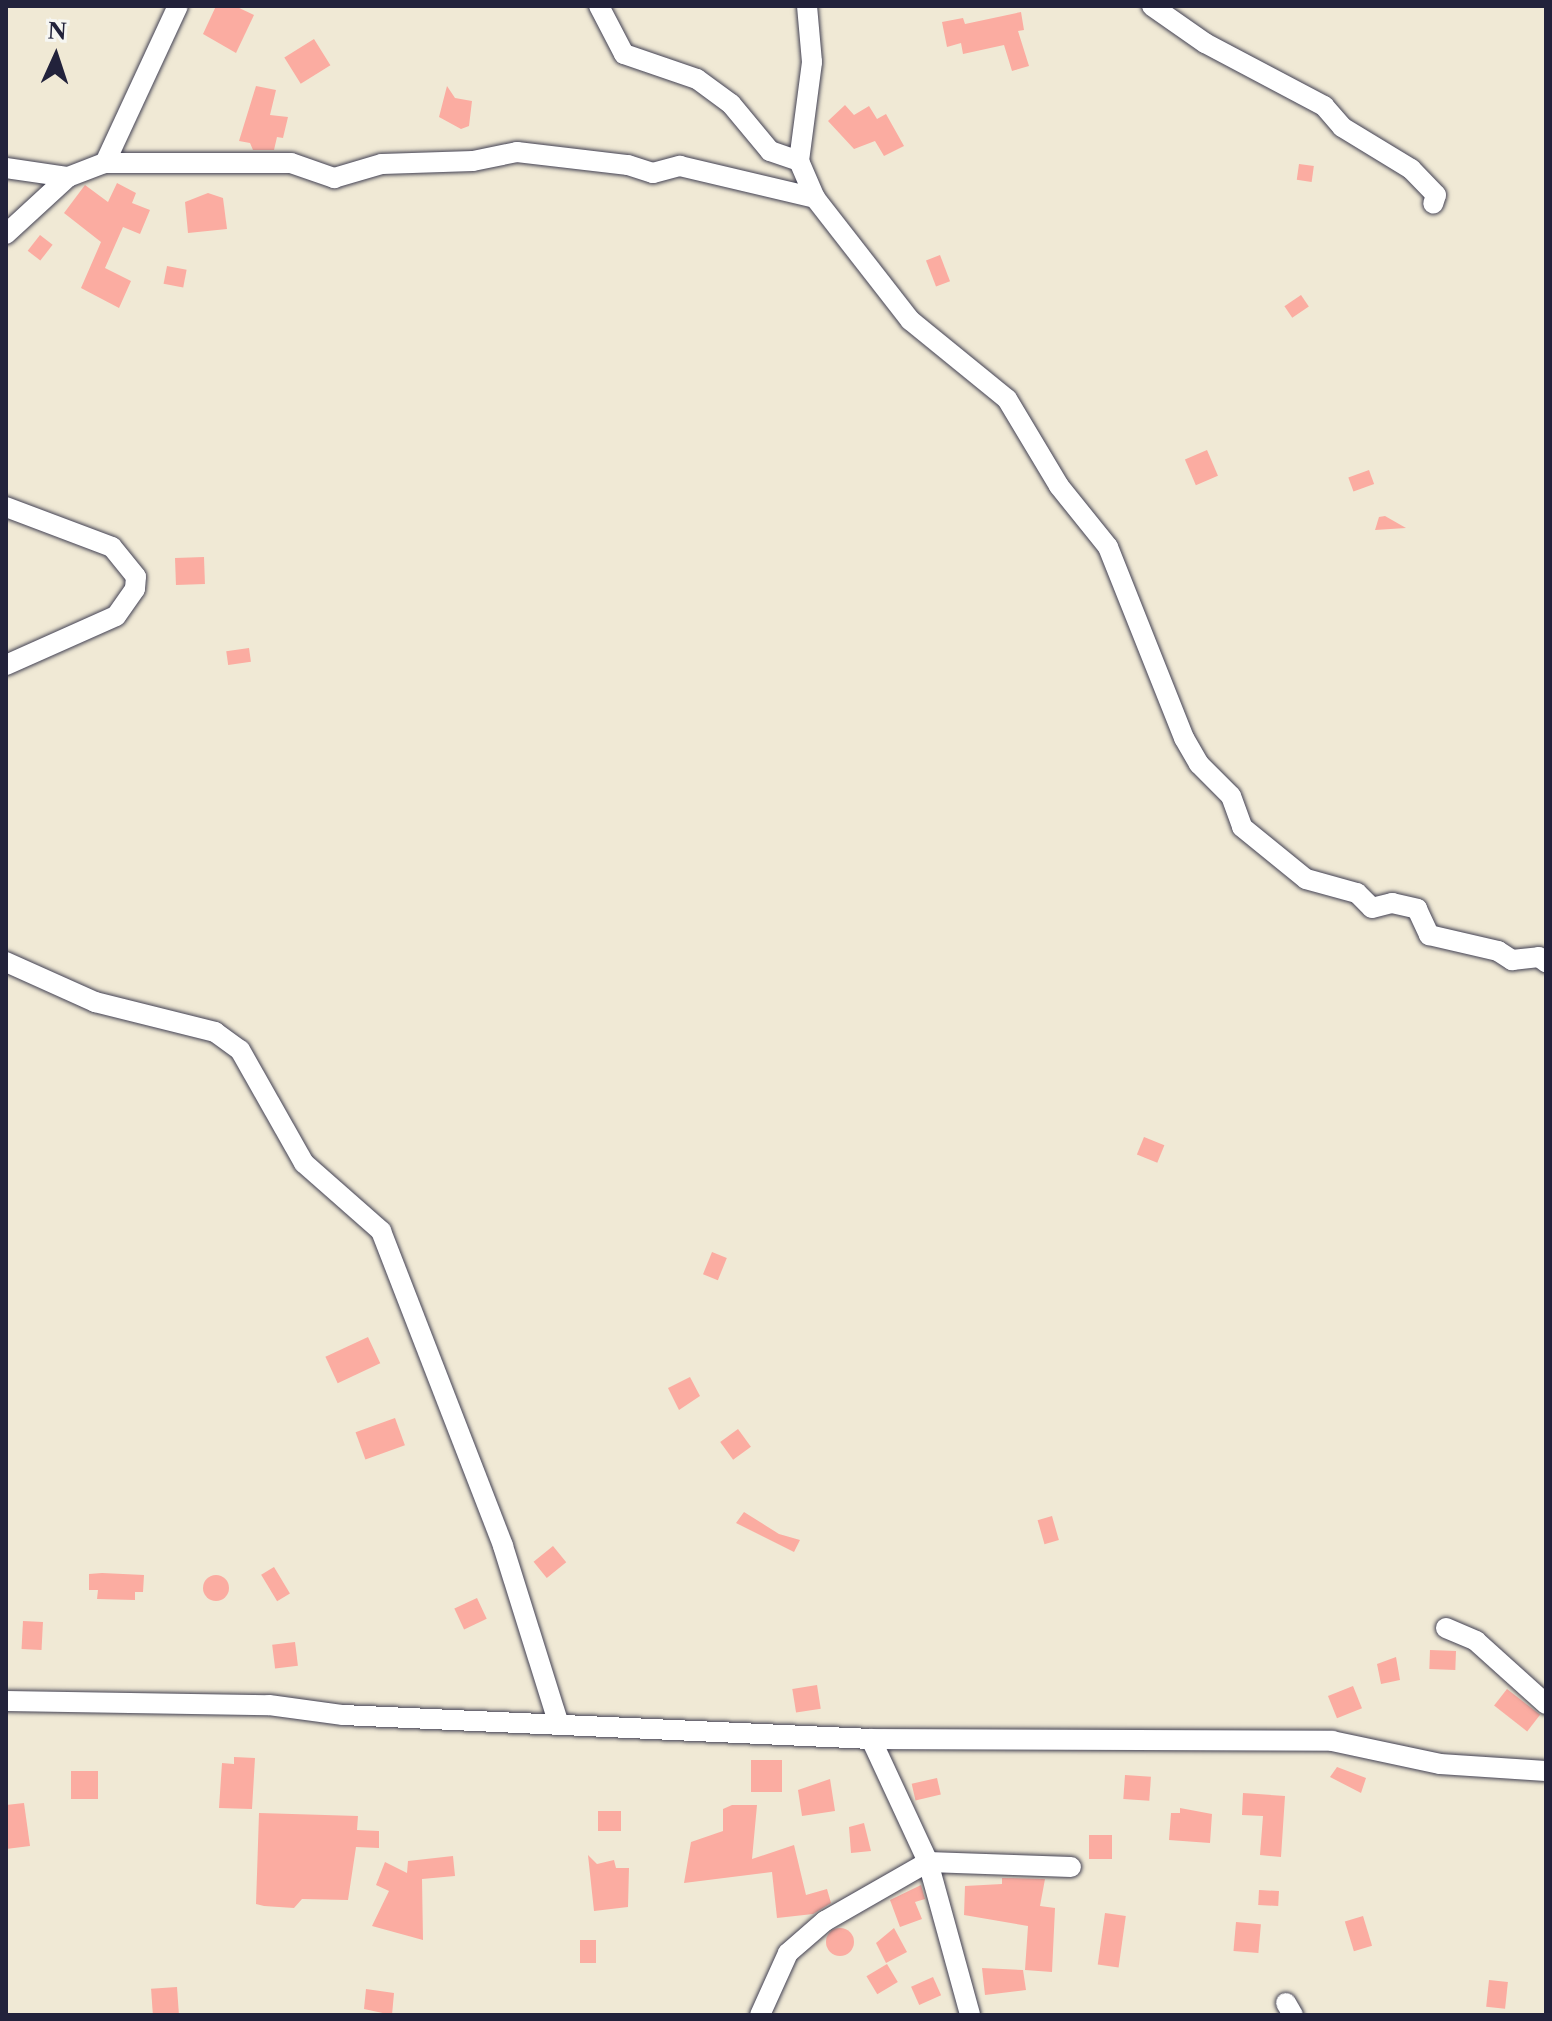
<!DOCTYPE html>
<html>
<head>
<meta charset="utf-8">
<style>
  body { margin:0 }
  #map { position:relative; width:1552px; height:2021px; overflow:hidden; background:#f0e9d5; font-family:"Libre Caslon Text",serif }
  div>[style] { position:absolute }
  .building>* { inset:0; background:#fbaca1; transform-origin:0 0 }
  .round { border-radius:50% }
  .roads { filter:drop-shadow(0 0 2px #414052) drop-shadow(0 0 2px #414052) }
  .minor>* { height:20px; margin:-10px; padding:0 10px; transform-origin:10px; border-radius:10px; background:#fff }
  span { translate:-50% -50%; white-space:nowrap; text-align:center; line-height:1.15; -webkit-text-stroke:8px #f6f6f2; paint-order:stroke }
  .frame { position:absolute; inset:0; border:8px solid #22223b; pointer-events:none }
  .north { position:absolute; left:16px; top:16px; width:80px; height:80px; -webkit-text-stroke:6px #f6f6f2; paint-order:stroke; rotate:3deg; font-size:22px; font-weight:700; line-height:32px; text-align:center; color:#22223b }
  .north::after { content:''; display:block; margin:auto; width:28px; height:36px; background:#22223b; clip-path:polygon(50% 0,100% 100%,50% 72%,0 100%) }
</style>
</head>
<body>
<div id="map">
  <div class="building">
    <div style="clip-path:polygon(216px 6px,235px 6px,254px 15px,236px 53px,203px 34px)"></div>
    <div style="clip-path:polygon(1021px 12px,1024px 30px,1018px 31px,1029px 66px,1012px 71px,1004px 45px,963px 54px,961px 43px,947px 47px,942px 22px,963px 18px,965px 24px)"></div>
    <div style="left:314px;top:39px;width:31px;height:35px;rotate:58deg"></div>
    <div style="clip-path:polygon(256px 86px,276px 90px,270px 115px,288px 117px,283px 138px,277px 137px,274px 150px,253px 150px,250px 143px,239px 141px)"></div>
    <div style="clip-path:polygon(447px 86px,455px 98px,472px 101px,469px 126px,461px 129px,439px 117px)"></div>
    <div style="clip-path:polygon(845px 105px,854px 115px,869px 106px,877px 119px,886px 114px,904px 146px,884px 156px,875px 141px,854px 149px,828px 121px)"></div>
    <div style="left:1299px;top:164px;width:15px;height:16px;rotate:8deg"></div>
    <div style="clip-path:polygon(117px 183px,136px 193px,132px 203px,150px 210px,140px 234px,123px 227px,105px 268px,131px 281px,119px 308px,81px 288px,101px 242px,64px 213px,85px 185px,108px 202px)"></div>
    <div style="clip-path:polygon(208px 193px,223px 198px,227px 229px,188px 233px,185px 202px)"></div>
    <div style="left:40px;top:235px;width:16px;height:20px;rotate:38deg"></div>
    <div style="left:940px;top:255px;width:28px;height:15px;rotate:69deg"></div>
    <div style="left:167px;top:266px;width:20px;height:18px;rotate:11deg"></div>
    <div style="left:1301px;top:295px;width:14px;height:20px;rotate:56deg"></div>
    <div style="left:1207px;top:450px;width:28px;height:24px;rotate:67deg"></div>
    <div style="left:1369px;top:470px;width:15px;height:22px;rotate:70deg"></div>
    <div style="clip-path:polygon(1385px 516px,1406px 528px,1375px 530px,1379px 517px)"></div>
    <div style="left:204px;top:557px;width:27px;height:29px;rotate:88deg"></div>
    <div style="left:249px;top:648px;width:14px;height:23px;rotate:82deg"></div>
    <div style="left:1144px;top:1137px;width:22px;height:19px;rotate:22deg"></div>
    <div style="left:712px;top:1252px;width:16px;height:24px;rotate:22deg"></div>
    <div style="left:368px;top:1337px;width:29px;height:47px;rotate:65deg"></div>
    <div style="clip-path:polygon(690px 1377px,700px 1396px,679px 1410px,668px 1388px)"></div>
    <div style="left:395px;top:1418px;width:29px;height:42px;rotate:70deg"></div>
    <div style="left:738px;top:1429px;width:22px;height:22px;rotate:54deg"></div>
    <div style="clip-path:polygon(744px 1512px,779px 1534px,800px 1540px,794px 1552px,736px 1523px)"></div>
    <div style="left:1052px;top:1516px;width:25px;height:15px;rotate:74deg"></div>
    <div style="left:553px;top:1546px;width:21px;height:25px;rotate:51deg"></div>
    <div style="left:274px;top:1567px;width:31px;height:15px;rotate:59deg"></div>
    <div style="clip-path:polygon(102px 1573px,144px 1575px,143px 1592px,135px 1592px,135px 1600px,97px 1599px,98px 1590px,89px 1590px,89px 1574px)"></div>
    <div class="round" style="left:203px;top:1575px;width:26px;height:26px"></div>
    <div style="left:477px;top:1598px;width:23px;height:25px;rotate:65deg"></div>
    <div style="left:23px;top:1621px;width:20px;height:28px;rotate:3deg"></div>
    <div style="left:295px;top:1642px;width:24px;height:23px;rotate:83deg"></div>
    <div style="left:1430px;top:1650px;width:26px;height:19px;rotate:2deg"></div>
    <div style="clip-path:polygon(1396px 1657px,1400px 1680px,1381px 1684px,1377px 1664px)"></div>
    <div style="left:817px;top:1685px;width:24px;height:25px;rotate:81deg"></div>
    <div style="left:1353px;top:1686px;width:24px;height:27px;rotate:68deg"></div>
    <div style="left:1507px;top:1689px;width:42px;height:21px;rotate:38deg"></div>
    <div style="clip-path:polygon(234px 1757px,255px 1758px,252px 1809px,219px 1808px,222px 1763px,234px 1764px)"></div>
    <div style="left:751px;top:1760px;width:31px;height:32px"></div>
    <div style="clip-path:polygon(1337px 1767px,1366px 1778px,1361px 1793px,1330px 1777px)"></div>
    <div style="left:71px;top:1771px;width:27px;height:28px"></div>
    <div style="left:1125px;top:1775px;width:26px;height:24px;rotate:4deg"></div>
    <div style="left:937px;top:1778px;width:17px;height:26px;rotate:77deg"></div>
    <div style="clip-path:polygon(830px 1779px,835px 1811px,802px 1816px,798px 1790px)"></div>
    <div style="clip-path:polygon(1243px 1793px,1285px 1796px,1281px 1857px,1260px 1855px,1263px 1816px,1242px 1815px)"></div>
    <div style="clip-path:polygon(24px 1803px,30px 1846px,6px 1849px,6px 1805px)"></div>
    <div style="clip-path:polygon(732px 1805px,757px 1805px,752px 1859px,794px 1845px,806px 1895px,827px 1889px,831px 1903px,813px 1914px,777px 1918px,772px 1872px,684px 1883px,691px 1842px,723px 1831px,723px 1809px)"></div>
    <div style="clip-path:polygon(1180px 1808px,1212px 1814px,1210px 1843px,1169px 1840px,1171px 1813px,1180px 1813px)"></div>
    <div style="left:598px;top:1811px;width:23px;height:20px"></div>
    <div style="clip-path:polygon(259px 1813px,358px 1816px,357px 1830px,379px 1831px,379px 1848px,356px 1847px,348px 1900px,302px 1899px,294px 1908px,264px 1906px,256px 1904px)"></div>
    <div style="clip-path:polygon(864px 1823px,871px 1851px,851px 1853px,849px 1827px)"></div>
    <div style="left:1089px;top:1835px;width:23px;height:24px"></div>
    <div style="clip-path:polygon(588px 1855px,597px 1864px,614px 1860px,616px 1868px,629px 1868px,628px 1907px,594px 1911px)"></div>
    <div style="clip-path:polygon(453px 1856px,455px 1876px,422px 1879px,423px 1940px,372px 1926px,389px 1891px,376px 1885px,385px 1862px,407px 1873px,408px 1861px)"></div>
    <div style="clip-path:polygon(1002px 1878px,1045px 1879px,1040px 1906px,1055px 1908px,1052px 1972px,1025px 1970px,1028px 1926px,964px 1915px,965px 1886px,1002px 1884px)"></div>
    <div style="clip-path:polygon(921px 1885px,925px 1899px,915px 1902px,922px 1919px,900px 1927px,890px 1900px)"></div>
    <div style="left:1259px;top:1890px;width:20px;height:15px;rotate:3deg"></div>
    <div style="left:1105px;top:1913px;width:21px;height:52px;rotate:8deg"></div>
    <div style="left:1363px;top:1916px;width:31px;height:19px;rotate:73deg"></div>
    <div style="left:1236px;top:1922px;width:25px;height:29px;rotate:5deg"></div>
    <div style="clip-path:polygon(894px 1928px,907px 1952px,886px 1963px,876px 1943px)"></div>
    <div class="round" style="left:826px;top:1928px;width:28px;height:28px"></div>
    <div style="left:580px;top:1940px;width:16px;height:23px"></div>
    <div style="left:887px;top:1964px;width:21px;height:24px;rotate:59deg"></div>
    <div style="clip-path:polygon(982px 1968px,1023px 1970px,1026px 1990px,985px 1995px)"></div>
    <div style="left:933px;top:1977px;width:20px;height:24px;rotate:66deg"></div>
    <div style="left:1489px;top:1980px;width:19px;height:27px;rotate:6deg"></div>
    <div style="left:177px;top:1987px;width:28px;height:26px;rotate:86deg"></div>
    <div style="clip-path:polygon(366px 1989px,394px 1993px,392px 2015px,364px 2009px)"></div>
  </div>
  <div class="roads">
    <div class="minor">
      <div style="left:599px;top:6px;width:54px;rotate:62.5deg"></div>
      <div style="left:624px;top:54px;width:77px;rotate:18.9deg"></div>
      <div style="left:697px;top:79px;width:42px;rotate:36.3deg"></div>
      <div style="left:731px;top:104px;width:61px;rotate:50.3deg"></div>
      <div style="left:770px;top:151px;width:31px;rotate:19deg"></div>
      <div style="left:799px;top:161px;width:40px;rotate:66.6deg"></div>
      <div style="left:1152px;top:6px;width:65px;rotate:34.9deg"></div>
      <div style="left:1205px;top:43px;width:135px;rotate:27.9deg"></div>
      <div style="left:1324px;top:106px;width:28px;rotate:49deg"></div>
      <div style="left:1342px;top:127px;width:81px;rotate:31.3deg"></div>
      <div style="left:1411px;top:169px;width:36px;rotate:46deg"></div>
      <div style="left:1436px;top:195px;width:9px;rotate:108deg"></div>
      <div style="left:799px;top:161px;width:100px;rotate:-82.5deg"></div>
      <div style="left:812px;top:62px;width:56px;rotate:-95.1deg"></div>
      <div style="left:105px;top:163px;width:186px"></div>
      <div style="left:291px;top:163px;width:46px;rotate:19.2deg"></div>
      <div style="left:334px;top:178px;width:50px;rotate:-16.3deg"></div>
      <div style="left:382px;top:164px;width:91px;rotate:-1.9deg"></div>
      <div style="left:473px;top:161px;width:45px;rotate:-11.6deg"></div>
      <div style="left:517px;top:152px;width:112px;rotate:6.7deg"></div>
      <div style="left:628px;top:165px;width:26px;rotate:18deg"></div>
      <div style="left:653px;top:173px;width:28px;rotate:-15deg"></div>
      <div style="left:680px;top:166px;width:139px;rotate:13.3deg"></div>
      <div style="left:815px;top:198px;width:155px;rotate:52.1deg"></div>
      <div style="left:910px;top:320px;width:125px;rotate:39.2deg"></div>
      <div style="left:1007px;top:399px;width:101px;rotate:59.1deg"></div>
      <div style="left:1059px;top:486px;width:78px;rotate:51.2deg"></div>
      <div style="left:1108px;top:547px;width:206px;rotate:68.3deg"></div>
      <div style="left:1184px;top:738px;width:30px;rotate:60deg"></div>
      <div style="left:1199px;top:764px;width:45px;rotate:45deg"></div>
      <div style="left:1231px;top:796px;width:33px;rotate:70deg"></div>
      <div style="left:1242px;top:827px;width:82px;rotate:39.1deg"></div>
      <div style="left:1306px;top:879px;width:53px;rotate:15.4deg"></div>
      <div style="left:1357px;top:893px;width:21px;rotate:45deg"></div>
      <div style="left:1372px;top:908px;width:21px;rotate:-14deg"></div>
      <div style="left:1392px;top:903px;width:26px;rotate:13deg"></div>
      <div style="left:1417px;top:909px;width:29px;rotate:65deg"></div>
      <div style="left:1429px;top:935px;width:71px;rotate:13.1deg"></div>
      <div style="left:1498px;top:951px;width:17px;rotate:33deg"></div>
      <div style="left:1512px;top:960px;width:27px;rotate:-6deg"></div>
      <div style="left:1539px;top:957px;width:9px;rotate:36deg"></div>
      <div style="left:6px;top:168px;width:63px;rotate:8.3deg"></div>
      <div style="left:6px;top:234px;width:84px;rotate:-42.6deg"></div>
      <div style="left:68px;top:177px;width:40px;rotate:-21deg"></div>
      <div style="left:105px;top:163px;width:173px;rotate:-65.1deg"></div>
      <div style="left:6px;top:507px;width:113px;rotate:20.7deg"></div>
      <div style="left:112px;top:547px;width:38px;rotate:51deg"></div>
      <div style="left:136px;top:577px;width:12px;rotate:95deg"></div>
      <div style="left:135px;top:589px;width:33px;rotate:125deg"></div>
      <div style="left:116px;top:616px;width:120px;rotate:156deg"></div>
      <div style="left:6px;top:962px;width:98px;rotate:24.2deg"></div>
      <div style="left:95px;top:1002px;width:124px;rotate:14deg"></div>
      <div style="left:215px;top:1032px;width:31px;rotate:36deg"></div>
      <div style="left:240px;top:1050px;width:130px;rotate:60.5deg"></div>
      <div style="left:304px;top:1163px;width:103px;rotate:41.4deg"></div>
      <div style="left:381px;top:1231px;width:338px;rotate:68.8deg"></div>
      <div style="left:503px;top:1546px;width:183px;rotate:72.6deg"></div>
      <div style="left:1446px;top:1628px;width:33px;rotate:23deg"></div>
      <div style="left:1476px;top:1641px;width:94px;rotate:42deg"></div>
      <div style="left:6px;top:1701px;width:263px;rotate:0.9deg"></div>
      <div style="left:269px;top:1705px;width:75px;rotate:7.7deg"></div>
      <div style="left:343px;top:1715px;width:529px;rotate:2.6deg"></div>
      <div style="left:871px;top:1739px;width:461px;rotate:0.2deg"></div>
      <div style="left:1332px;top:1741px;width:110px;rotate:12deg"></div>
      <div style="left:1440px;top:1764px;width:106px;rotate:3.8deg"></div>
      <div style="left:871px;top:1739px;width:136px;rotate:65.1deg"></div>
      <div style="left:928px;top:1862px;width:158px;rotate:74.6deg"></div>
      <div style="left:1286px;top:2003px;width:14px;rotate:60deg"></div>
      <div style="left:760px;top:2015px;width:68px;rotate:-65.7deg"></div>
      <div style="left:788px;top:1953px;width:49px;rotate:-40.9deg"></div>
      <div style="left:825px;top:1921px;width:119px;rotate:-29.8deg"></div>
      <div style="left:928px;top:1862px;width:143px;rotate:2deg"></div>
    </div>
  </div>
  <div class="frame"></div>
  <div class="north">N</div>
</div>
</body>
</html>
